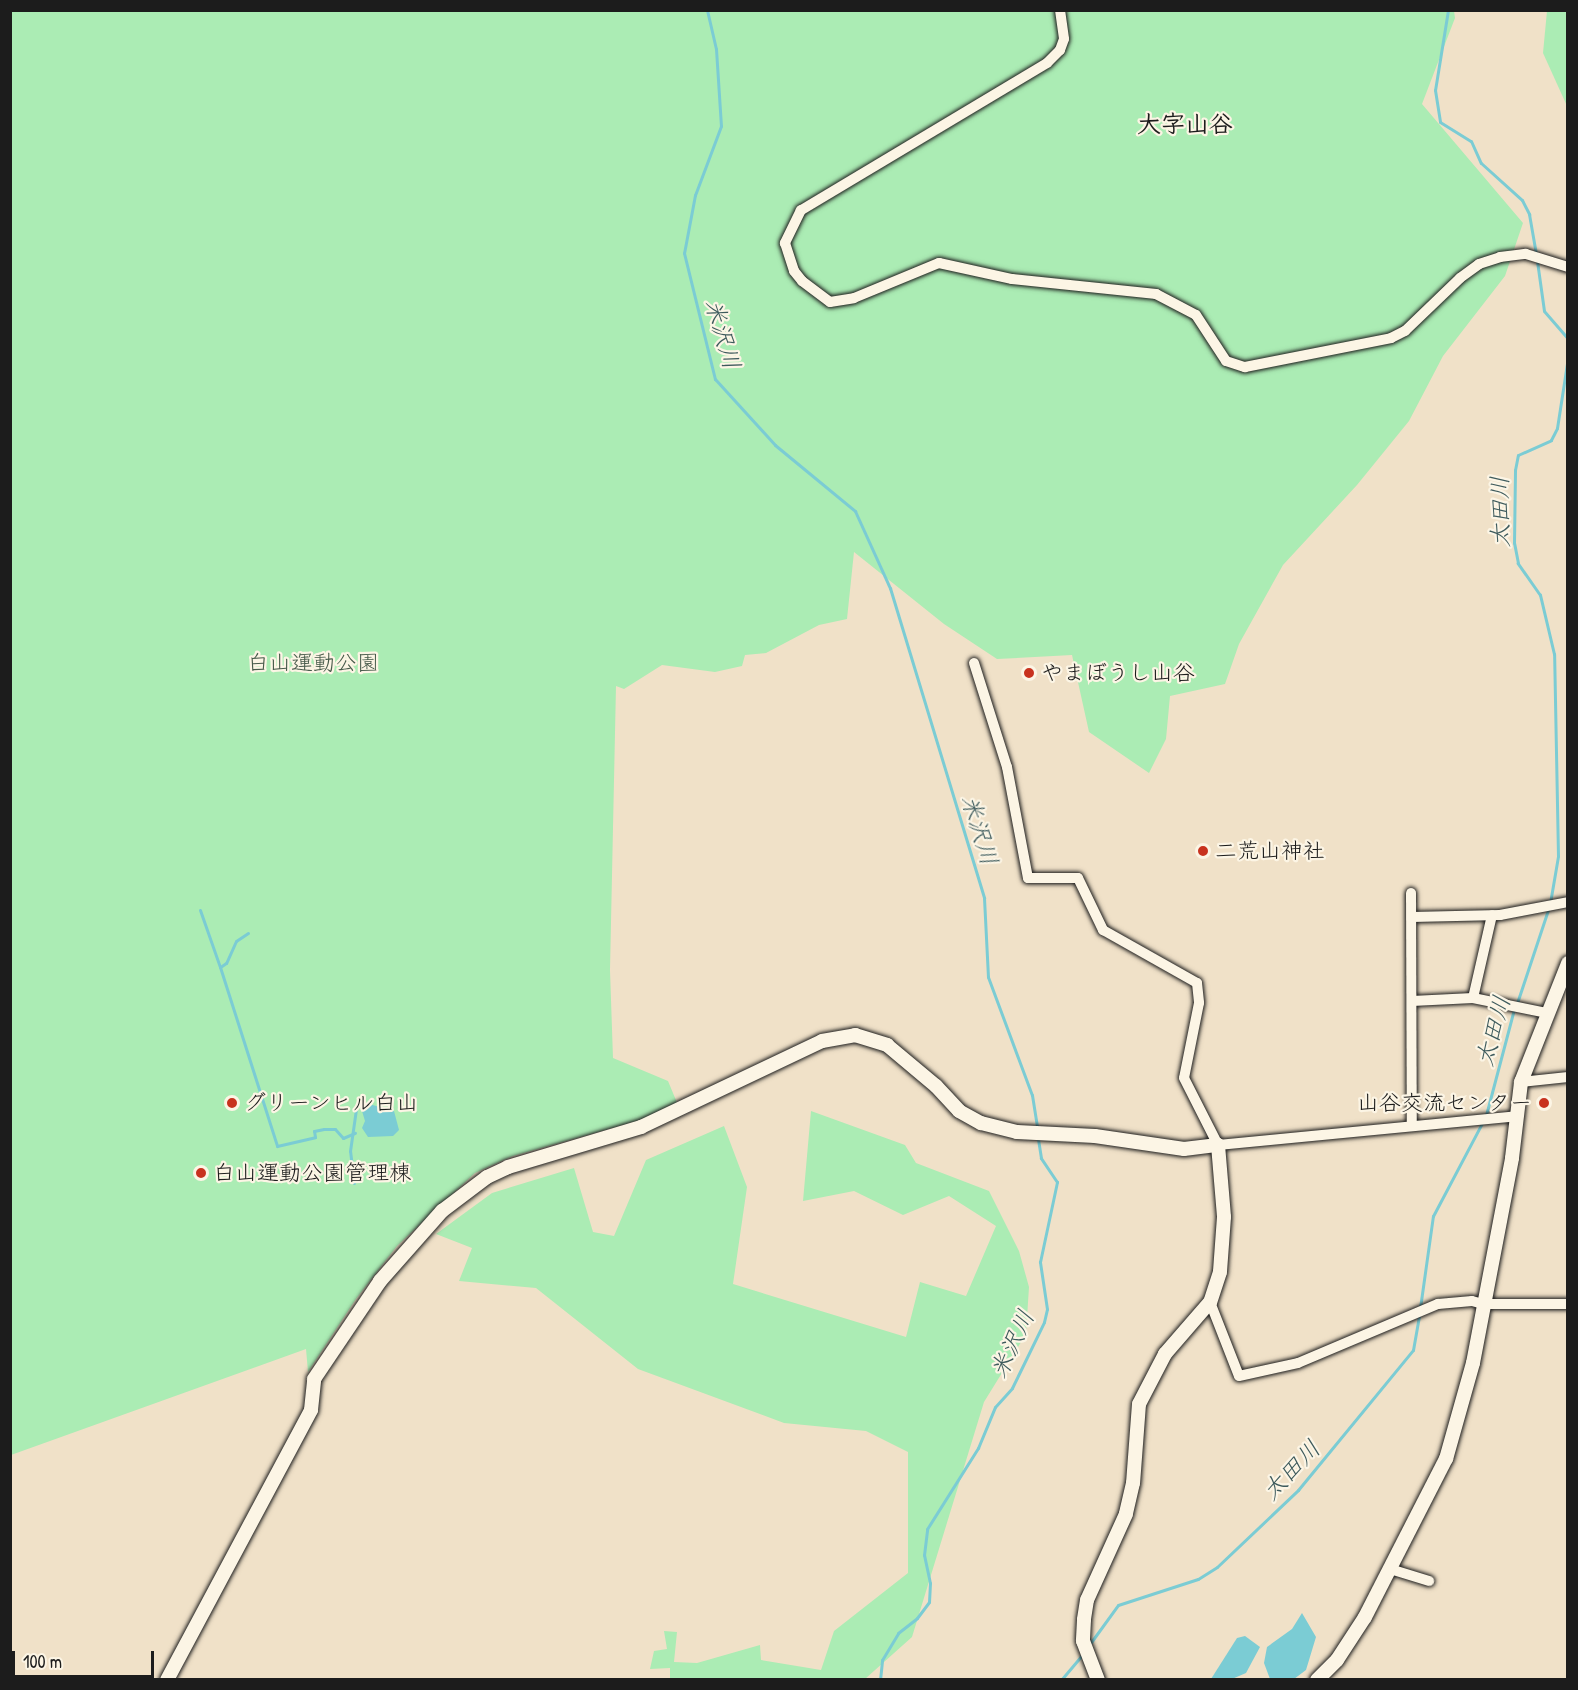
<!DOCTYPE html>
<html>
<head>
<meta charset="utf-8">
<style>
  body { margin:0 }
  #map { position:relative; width:1578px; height:1690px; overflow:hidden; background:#f0e1c8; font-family:"Patrick Hand","Klee One",sans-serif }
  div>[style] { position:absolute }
  .green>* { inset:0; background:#abecb4 }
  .water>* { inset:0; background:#7bccd4 }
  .stream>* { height:3px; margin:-1.5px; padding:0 1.5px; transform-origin:1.5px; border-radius:1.5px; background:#7bccd4 }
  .roads { filter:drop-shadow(0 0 2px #1c1c1c) drop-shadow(0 0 2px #1c1c1c) }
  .street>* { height:10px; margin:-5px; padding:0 5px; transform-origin:5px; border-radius:5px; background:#fcf5e5 }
  .secondary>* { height:14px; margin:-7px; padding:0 7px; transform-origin:7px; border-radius:7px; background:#fcf5e5 }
  .dots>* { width:16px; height:16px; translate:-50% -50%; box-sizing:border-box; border:3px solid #fcf5e5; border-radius:50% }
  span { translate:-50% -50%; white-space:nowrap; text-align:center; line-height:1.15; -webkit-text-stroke:4.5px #fcf5e5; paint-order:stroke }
  .park-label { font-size:22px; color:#475a4a }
  .poi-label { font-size:22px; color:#1c1c1c }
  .left { translate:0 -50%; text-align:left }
  .right { translate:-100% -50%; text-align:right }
  .neighbourhood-label { font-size:24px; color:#1c1c1c; font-weight:700 }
  .water-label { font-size:24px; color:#3d5a5c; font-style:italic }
  .frame { position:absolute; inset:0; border:12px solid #1c1c1c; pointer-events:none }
  .scale { position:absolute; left:12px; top:1651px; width:142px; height:27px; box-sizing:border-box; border:3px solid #1c1c1c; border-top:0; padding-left:8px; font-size:18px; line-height:21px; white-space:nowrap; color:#1c1c1c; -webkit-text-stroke:4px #fcf5e5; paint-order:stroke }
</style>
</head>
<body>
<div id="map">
  <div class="green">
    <div style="clip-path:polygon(10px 11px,1454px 11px,1455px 18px,1422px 104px,1523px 223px,1505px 276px,1443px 356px,1409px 421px,1357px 485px,1283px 565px,1239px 644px,1225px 684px,1170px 696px,1166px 739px,1149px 773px,1089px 732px,1072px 655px,997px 659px,944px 624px,854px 552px,847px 619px,819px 625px,766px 653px,745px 655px,742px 666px,715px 672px,662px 665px,624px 689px,616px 686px,610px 970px,613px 1058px,668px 1081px,678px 1105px,641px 1120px,513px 1156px,475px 1173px,397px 1246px,356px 1299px,308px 1372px,306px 1349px,11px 1455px)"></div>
    <div style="clip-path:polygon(1547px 11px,1567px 11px,1567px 106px,1543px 53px)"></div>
    <div style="clip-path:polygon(811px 1111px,905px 1145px,916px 1163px,989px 1191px,1019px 1251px,1029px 1287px,1026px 1334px,984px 1402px,912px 1637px,865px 1679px,670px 1679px,670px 1668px,650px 1669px,654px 1651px,667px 1649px,664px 1631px,677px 1632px,674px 1662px,697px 1663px,760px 1645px,761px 1660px,821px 1670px,834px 1631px,908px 1573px,908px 1452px,866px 1431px,784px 1423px,638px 1369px,536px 1288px,459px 1281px,472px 1248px,436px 1234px,492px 1193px,574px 1168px,593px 1232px,614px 1236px,646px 1160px,724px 1126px,747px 1187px,733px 1284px,906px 1337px,920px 1282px,966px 1296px,996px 1226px,949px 1196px,903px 1215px,854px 1191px,803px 1201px)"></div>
  </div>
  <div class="water">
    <div style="clip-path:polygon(369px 1104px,394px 1111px,399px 1130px,393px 1136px,368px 1137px,362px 1128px,365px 1121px,362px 1111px)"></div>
    <div style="clip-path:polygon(1302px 1613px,1316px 1637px,1306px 1670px,1294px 1679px,1270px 1679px,1264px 1663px,1267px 1647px,1292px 1629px)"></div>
    <div style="clip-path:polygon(1245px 1636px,1260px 1647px,1246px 1673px,1232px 1679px,1211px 1679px,1237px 1638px)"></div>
  </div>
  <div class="stream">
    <div style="left:707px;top:10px;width:40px;rotate:77deg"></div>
    <div style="left:716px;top:49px;width:77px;rotate:86.3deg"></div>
    <div style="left:721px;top:126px;width:74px;rotate:110.6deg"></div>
    <div style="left:695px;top:195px;width:59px;rotate:100.7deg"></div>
    <div style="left:684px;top:253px;width:130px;rotate:76.2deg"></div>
    <div style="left:715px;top:379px;width:89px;rotate:47.7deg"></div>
    <div style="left:775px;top:445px;width:104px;rotate:39.5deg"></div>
    <div style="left:855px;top:511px;width:85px;rotate:65.6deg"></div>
    <div style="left:890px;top:588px;width:324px;rotate:73.1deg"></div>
    <div style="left:984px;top:898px;width:79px;rotate:87.1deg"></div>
    <div style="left:988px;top:977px;width:126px;rotate:69.6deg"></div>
    <div style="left:1032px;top:1095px;width:33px;rotate:81deg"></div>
    <div style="left:1448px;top:10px;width:81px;rotate:99.2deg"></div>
    <div style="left:1435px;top:90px;width:32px;rotate:81deg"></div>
    <div style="left:1440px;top:122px;width:36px;rotate:32deg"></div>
    <div style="left:1471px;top:141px;width:24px;rotate:66deg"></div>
    <div style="left:1481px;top:163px;width:55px;rotate:42.1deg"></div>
    <div style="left:1522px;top:200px;width:16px;rotate:63deg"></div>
    <div style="left:1529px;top:214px;width:41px;rotate:80.1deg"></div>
    <div style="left:1537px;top:261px;width:50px;rotate:82deg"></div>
    <div style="left:1544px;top:311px;width:37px;rotate:49deg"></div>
    <div style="left:1550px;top:903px;width:48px;rotate:-80.3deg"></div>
    <div style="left:1558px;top:856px;width:202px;rotate:-91.1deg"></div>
    <div style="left:1554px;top:654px;width:61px;rotate:-103.3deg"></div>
    <div style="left:1540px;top:595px;width:39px;rotate:-125deg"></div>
    <div style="left:1518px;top:563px;width:20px;rotate:-101deg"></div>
    <div style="left:1514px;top:543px;width:73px;rotate:-89.2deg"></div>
    <div style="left:1515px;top:470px;width:15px;rotate:-79deg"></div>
    <div style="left:1518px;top:455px;width:36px;rotate:-24deg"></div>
    <div style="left:1551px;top:440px;width:13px;rotate:-63deg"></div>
    <div style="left:1557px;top:428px;width:72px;rotate:-81.2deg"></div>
    <div style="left:200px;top:910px;width:60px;rotate:70.7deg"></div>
    <div style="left:248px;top:933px;width:14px;rotate:146deg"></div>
    <div style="left:236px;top:941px;width:24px;rotate:114deg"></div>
    <div style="left:226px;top:963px;width:7px;rotate:146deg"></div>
    <div style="left:220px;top:967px;width:188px;rotate:72.3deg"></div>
    <div style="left:277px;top:1146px;width:39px;rotate:-13deg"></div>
    <div style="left:315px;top:1137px;width:6px;rotate:-99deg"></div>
    <div style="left:314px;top:1131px;width:10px;rotate:-11deg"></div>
    <div style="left:324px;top:1129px;width:11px"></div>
    <div style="left:335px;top:1129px;width:12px;rotate:48deg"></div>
    <div style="left:343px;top:1138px;width:13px;rotate:-23deg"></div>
    <div style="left:1517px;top:1003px;width:98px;rotate:-71.6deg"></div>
    <div style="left:1486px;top:1115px;width:110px;rotate:-75.2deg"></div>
    <div style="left:354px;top:1183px;width:32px;rotate:-97deg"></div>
    <div style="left:350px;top:1151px;width:42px;rotate:-81.9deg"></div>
    <div style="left:1420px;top:1308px;width:93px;rotate:-82deg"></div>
    <div style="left:1433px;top:1216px;width:107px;rotate:-62.2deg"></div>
    <div style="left:1089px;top:1645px;width:49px;rotate:-54.1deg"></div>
    <div style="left:1118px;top:1605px;width:84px;rotate:-18deg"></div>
    <div style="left:1198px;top:1579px;width:22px;rotate:-32deg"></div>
    <div style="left:1217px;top:1567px;width:112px;rotate:-43.5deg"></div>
    <div style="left:1298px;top:1490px;width:181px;rotate:-50.6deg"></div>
    <div style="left:1413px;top:1350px;width:36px;rotate:-80deg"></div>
    <div style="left:880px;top:1680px;width:20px;rotate:-84deg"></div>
    <div style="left:882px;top:1660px;width:31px;rotate:-59deg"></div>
    <div style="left:898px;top:1633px;width:24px;rotate:-38deg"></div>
    <div style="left:917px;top:1618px;width:20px;rotate:-53deg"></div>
    <div style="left:929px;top:1602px;width:19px;rotate:-87deg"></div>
    <div style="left:930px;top:1583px;width:29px;rotate:-102deg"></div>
    <div style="left:924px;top:1555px;width:26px;rotate:-83deg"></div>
    <div style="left:927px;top:1529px;width:96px;rotate:-57.8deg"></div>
    <div style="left:978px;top:1448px;width:44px;rotate:-67.5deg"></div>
    <div style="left:995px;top:1407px;width:25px;rotate:-48deg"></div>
    <div style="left:1012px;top:1388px;width:73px;rotate:-64.1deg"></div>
    <div style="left:1044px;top:1322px;width:13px;rotate:-77deg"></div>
    <div style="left:1047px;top:1309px;width:48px;rotate:-98.5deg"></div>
    <div style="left:1040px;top:1262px;width:82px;rotate:-78deg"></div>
    <div style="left:1057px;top:1182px;width:29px;rotate:-124deg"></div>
    <div style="left:1041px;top:1158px;width:20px;rotate:-99deg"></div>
    <div style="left:1061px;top:1680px;width:35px;rotate:-50deg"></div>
  </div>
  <div class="roads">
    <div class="street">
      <div style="left:1060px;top:10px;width:29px;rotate:82deg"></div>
      <div style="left:1064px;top:39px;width:12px;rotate:110deg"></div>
      <div style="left:1060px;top:50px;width:18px;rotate:135deg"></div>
      <div style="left:1047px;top:63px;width:287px;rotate:149.1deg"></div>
      <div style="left:801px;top:210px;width:37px;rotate:116deg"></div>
      <div style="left:785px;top:243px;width:29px;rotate:72deg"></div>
      <div style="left:794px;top:271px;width:13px;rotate:51deg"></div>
      <div style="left:802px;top:281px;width:35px;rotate:37deg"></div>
      <div style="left:830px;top:302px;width:24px;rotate:-9deg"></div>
      <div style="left:854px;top:298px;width:92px;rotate:-22.4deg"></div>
      <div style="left:939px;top:263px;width:75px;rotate:12.4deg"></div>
      <div style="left:1012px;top:279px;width:145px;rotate:5.9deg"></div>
      <div style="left:1156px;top:294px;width:45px;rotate:27.7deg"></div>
      <div style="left:1196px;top:315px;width:55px;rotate:56.9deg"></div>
      <div style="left:1226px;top:361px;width:20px;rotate:18deg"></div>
      <div style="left:1245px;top:367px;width:149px;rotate:-11.2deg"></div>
      <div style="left:1391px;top:338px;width:16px;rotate:-27deg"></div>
      <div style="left:1405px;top:331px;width:76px;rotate:-43.9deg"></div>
      <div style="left:1460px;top:278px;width:24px;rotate:-36deg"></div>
      <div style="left:1479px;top:264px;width:22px;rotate:-18deg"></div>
      <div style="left:1500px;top:257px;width:26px;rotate:-7deg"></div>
      <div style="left:1526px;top:254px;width:44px;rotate:17.2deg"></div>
      <div style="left:974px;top:663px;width:109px;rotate:72.4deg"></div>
      <div style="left:1007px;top:767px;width:113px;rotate:79.3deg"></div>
      <div style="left:1028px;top:878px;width:50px"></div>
      <div style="left:1078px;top:878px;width:58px;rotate:64.3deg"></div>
      <div style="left:1103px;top:930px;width:108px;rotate:29.4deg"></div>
      <div style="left:1197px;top:983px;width:20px;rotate:84deg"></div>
      <div style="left:1199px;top:1003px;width:76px;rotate:101.3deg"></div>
      <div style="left:1184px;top:1078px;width:75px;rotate:63.1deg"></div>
      <div style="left:1218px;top:1145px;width:300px;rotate:-5.5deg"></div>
      <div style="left:1411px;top:893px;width:231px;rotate:89.8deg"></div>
      <div style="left:1412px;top:917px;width:88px;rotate:-1.3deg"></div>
      <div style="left:1500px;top:915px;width:69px;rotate:-10.8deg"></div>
      <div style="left:1473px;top:998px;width:76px;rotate:11.5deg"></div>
      <div style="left:1412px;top:1001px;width:61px;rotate:-2.8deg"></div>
      <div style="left:1473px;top:998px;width:85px;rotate:-77.1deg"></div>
      <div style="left:1521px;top:1082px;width:47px;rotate:-6.1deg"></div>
      <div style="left:1210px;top:1302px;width:79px;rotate:68.6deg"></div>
      <div style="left:1239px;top:1376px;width:60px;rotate:-12.4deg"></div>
      <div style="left:1298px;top:1363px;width:152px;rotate:-22.9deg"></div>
      <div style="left:1438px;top:1304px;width:34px;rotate:-5deg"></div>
      <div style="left:1472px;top:1301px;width:11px;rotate:15deg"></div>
      <div style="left:1483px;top:1304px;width:85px"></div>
      <div style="left:1390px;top:1569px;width:41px;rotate:17.1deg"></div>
    </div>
    <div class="secondary">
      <div style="left:167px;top:1680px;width:306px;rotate:-61.9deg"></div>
      <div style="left:311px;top:1410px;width:31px;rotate:-84deg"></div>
      <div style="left:314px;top:1379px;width:118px;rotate:-56deg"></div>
      <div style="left:380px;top:1281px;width:94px;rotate:-48.5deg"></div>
      <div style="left:442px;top:1211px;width:56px;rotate:-37.1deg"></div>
      <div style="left:487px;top:1177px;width:23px;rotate:-25deg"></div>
      <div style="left:508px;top:1167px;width:139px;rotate:-16.7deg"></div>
      <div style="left:641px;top:1127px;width:200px;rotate:-25.4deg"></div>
      <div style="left:822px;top:1041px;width:34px;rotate:-10deg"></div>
      <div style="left:855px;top:1035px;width:34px;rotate:17deg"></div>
      <div style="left:887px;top:1045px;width:64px;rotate:39.9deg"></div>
      <div style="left:936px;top:1086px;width:34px;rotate:47deg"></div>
      <div style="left:959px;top:1111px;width:25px;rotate:29deg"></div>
      <div style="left:981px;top:1123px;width:37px;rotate:14deg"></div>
      <div style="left:1017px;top:1132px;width:78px;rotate:2.9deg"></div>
      <div style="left:1095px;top:1136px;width:90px;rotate:8.3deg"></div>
      <div style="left:1184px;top:1149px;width:34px;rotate:-7deg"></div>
      <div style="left:1218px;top:1145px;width:72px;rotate:85.2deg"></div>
      <div style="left:1224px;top:1217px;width:55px;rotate:94.2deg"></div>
      <div style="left:1220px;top:1272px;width:32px;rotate:108deg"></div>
      <div style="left:1210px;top:1302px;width:69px;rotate:130.9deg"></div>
      <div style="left:1165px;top:1354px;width:56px;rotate:117.5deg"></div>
      <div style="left:1139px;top:1404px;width:79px;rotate:94.3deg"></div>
      <div style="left:1133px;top:1483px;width:32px;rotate:103deg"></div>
      <div style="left:1126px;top:1514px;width:94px;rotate:114.4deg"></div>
      <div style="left:1087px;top:1600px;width:20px;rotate:99deg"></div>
      <div style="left:1084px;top:1620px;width:21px;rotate:93deg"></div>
      <div style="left:1083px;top:1641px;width:42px;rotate:69deg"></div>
      <div style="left:1317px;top:1680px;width:28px;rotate:-45deg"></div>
      <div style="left:1337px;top:1660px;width:51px;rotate:-56.9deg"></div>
      <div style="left:1365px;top:1617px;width:178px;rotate:-62.9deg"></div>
      <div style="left:1446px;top:1459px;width:100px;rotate:-74.3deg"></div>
      <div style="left:1473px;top:1363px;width:209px;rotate:-79.2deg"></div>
      <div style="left:1512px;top:1158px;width:77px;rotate:-83.2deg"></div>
      <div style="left:1521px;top:1082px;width:128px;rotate:-68.4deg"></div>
    </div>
  </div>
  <div class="dots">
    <div style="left:1029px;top:673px;background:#c8321e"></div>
    <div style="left:1203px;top:851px;background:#c8321e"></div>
    <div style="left:232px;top:1103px;background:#c8321e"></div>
    <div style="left:1544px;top:1103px;background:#c8321e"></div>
    <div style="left:201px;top:1173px;background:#c8321e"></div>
  </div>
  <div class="park-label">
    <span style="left:313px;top:663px">白山運動公園</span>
  </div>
  <div class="poi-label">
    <span class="left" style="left:1041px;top:673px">やまぼうし山谷</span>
    <span class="left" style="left:1215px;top:851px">二荒山神社</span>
    <span class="left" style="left:244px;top:1103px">グリーンヒル白山</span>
    <span class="right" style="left:1532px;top:1103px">山谷交流センター</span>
    <span class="left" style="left:213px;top:1173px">白山運動公園管理棟</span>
  </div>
  <div class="neighbourhood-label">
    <span style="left:1185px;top:124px">大字山谷</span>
  </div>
  <div class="water-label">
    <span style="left:723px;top:334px;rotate:74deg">米沢川</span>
    <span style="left:1500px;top:512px;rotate:-91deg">太田川</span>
    <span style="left:980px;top:830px;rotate:73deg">米沢川</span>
    <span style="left:1493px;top:1031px;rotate:-75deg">太田川</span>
    <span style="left:1012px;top:1344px;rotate:-65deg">米沢川</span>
    <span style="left:1291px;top:1470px;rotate:-46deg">太田川</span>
  </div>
  <div class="frame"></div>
  <div class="scale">100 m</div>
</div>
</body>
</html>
